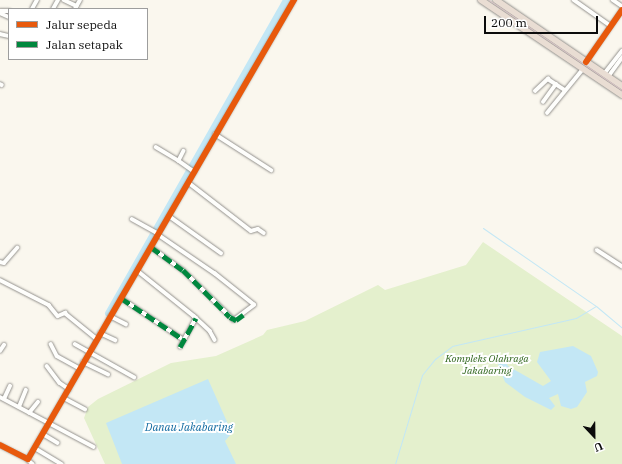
<!DOCTYPE html>
<html>
<head>
<meta charset="utf-8">
<style>
  body { margin:0 }
  #map { position:relative; width:622px; height:464px; overflow:hidden; background:#faf7ee; font-family:"IBM Plex Serif",serif }
  div>[style] { position:absolute }
  .green>* { inset:0; background:#e4f0cd }
  .water>* { inset:0; background:#c3e7f5 }
  .stream>* { height:1px; margin:-0.5px; padding:0 0.5px; transform-origin:0.5px; border-radius:0.5px; background:#c3e7f5 }
  .river>* { height:7px; margin:-3.5px; padding:0 3.5px; transform-origin:3.5px; border-radius:3.5px; background:#c3e7f5 }
  .roads { filter:drop-shadow(0 0 1px #93918d) drop-shadow(0 0 1px #93918d) }
  .street>* { height:3.5px; margin:-1.75px; padding:0 1.75px; transform-origin:1.75px; border-radius:1.75px; background:#fefefc }
  .highway>* { height:6px; margin:-3px; padding:0 3px; transform-origin:3px; border-radius:3px; background:#e9ddd3 }
  .tram>* { height:1px; margin:-0.5px; padding:0 0.5px; transform-origin:0.5px; border-radius:0.5px; background:#d6c3c4 }
  .quiet>* { height:5px; margin-top:-2.5px; transform-origin:0; background:repeating-linear-gradient(90deg,#00873e 0 10px,transparent 0 15px) }
  .cycleway>* { height:6px; margin:-3px; padding:0 3px; transform-origin:3px; border-radius:3px; background:#e8590c }
  span { translate:-50% -50%; white-space:nowrap; text-align:center; line-height:1.15; -webkit-text-stroke:4px #fff; paint-order:stroke }
  .park-label { font-size:10px; color:#2d641a; font-style:italic }
  .water-label { font-size:11px; color:#116aa0; font-style:italic }
  .legend { position:absolute; left:8px; top:8px; width:140px; height:52px; box-sizing:border-box; background:#fff; border:1px solid #9d9d9d; margin:0; padding:5px 7px; list-style:none; font-size:12px; color:#0b0b0b }
  .legend li { display:flex; align-items:center; gap:8px; height:20px }
  .legend b { width:20px; border:1px solid #9d9d9d }
  .north { position:absolute; left:574px; top:416px; width:40px; height:40px; -webkit-text-stroke:3px #fff; paint-order:stroke; rotate:158deg; font-size:11px; font-weight:700; line-height:16px; text-align:center; color:#0b0b0b }
  .north::after { content:''; display:block; margin:auto; width:14px; height:18px; background:#0b0b0b; clip-path:polygon(50% 0,100% 100%,50% 72%,0 100%) }
  .scale { position:absolute; left:484px; top:16px; width:114px; height:18px; box-sizing:border-box; border:2px solid #0b0b0b; border-top:0; padding-left:5px; font-size:12px; line-height:14px; white-space:nowrap; color:#0b0b0b; -webkit-text-stroke:3px #fff; paint-order:stroke }
</style>
</head>
<body>
<div id="map">
  <div class="green">
    <div style="clip-path:polygon(483px 242px,622px 336px,622px 464px,105px 464px,84px 418px,88px 407px,98px 399px,171px 363px,216px 356px,263px 335px,267px 330px,305px 321px,378px 285px,385px 290px,466px 265px)"></div>
  </div>
  <div class="water">
    <div style="clip-path:polygon(573px 346px,591px 356px,598px 372px,597px 376px,585px 382px,587px 392px,577px 407px,571px 409px,561px 406px,558px 394px,549px 398px,555px 406px,551px 410px,525px 397px,505px 382px,495px 356px,501px 355px,508px 366px,543px 386px,551px 381px,537px 362px,540px 352px)"></div>
    <div style="clip-path:polygon(208px 379px,232px 433px,225px 441px,236px 464px,122px 464px,106px 423px)"></div>
  </div>
  <div class="stream">
    <div style="left:483px;top:228px;width:137px;rotate:34.6deg"></div>
    <div style="left:596px;top:306px;width:34px;rotate:40deg"></div>
    <div style="left:395px;top:464px;width:93px;rotate:-73.1deg"></div>
    <div style="left:422px;top:375px;width:21px;rotate:-51deg"></div>
    <div style="left:435px;top:359px;width:21px;rotate:-37deg"></div>
    <div style="left:452px;top:346px;width:127px;rotate:-12.7deg"></div>
    <div style="left:576px;top:318px;width:23px;rotate:-31deg"></div>
  </div>
  <div class="river">
    <div style="left:108px;top:313px;width:360px;rotate:-60.4deg"></div>
  </div>
  <div class="roads">
    <div class="street">
      <div style="left:64px;top:0;width:14px;rotate:25deg"></div>
      <div style="left:574px;top:0;width:45px;rotate:35.1deg"></div>
      <div style="left:613px;top:0;width:11px;rotate:34deg"></div>
      <div style="left:32px;top:9px;width:10px;rotate:-61deg"></div>
      <div style="left:53px;top:9px;width:10px;rotate:-61deg"></div>
      <div style="left:75px;top:9px;width:10px;rotate:-61deg"></div>
      <div style="left:0;top:11px;width:9px"></div>
      <div style="left:0;top:13px;width:10px;rotate:24deg"></div>
      <div style="left:0;top:34px;width:9px;rotate:13deg"></div>
      <div style="left:586px;top:62px;width:63px;rotate:-55.3deg"></div>
      <div style="left:604px;top:74px;width:29px;rotate:-52deg"></div>
      <div style="left:608px;top:77px;width:24px;rotate:-54deg"></div>
      <div style="left:0;top:84px;width:2px;rotate:27deg"></div>
      <div style="left:535px;top:91px;width:18px;rotate:-43deg"></div>
      <div style="left:548px;top:79px;width:20px;rotate:33deg"></div>
      <div style="left:543px;top:102px;width:22px;rotate:-54deg"></div>
      <div style="left:547px;top:113px;width:57px;rotate:-50.7deg"></div>
      <div style="left:215px;top:134px;width:67px;rotate:32.7deg"></div>
      <div style="left:156px;top:147px;width:27px;rotate:31deg"></div>
      <div style="left:184px;top:151px;width:11px;rotate:117deg"></div>
      <div style="left:179px;top:161px;width:19px;rotate:35deg"></div>
      <div style="left:189px;top:183px;width:78px;rotate:37.7deg"></div>
      <div style="left:251px;top:231px;width:7px;rotate:-16deg"></div>
      <div style="left:258px;top:229px;width:7px;rotate:34deg"></div>
      <div style="left:169px;top:216px;width:64px;rotate:35.4deg"></div>
      <div style="left:132px;top:219px;width:31px;rotate:29deg"></div>
      <div style="left:151px;top:247px;width:39px;rotate:36deg"></div>
      <div style="left:183px;top:270px;width:71px;rotate:44.4deg"></div>
      <div style="left:234px;top:320px;width:25px;rotate:-37deg"></div>
      <div style="left:254px;top:305px;width:50px;rotate:-141.5deg"></div>
      <div style="left:215px;top:274px;width:69px;rotate:-145.6deg"></div>
      <div style="left:597px;top:250px;width:30px;rotate:33deg"></div>
      <div style="left:0;top:262px;width:4px;rotate:14deg"></div>
      <div style="left:4px;top:263px;width:20px;rotate:-49deg"></div>
      <div style="left:138px;top:271px;width:72px;rotate:38.8deg"></div>
      <div style="left:194px;top:316px;width:22px;rotate:43deg"></div>
      <div style="left:210px;top:331px;width:10px;rotate:61deg"></div>
      <div style="left:0;top:280px;width:55px;rotate:27deg"></div>
      <div style="left:49px;top:305px;width:14px;rotate:51deg"></div>
      <div style="left:58px;top:316px;width:8px;rotate:-23deg"></div>
      <div style="left:65px;top:313px;width:41px;rotate:39.1deg"></div>
      <div style="left:121px;top:298px;width:76px;rotate:33.7deg"></div>
      <div style="left:110px;top:316px;width:18px;rotate:27deg"></div>
      <div style="left:100px;top:333px;width:17px;rotate:25deg"></div>
      <div style="left:51px;top:344px;width:13px;rotate:63deg"></div>
      <div style="left:57px;top:356px;width:26px;rotate:29deg"></div>
      <div style="left:75px;top:344px;width:68px;rotate:29.2deg"></div>
      <div style="left:180px;top:347px;width:33px;rotate:-61deg"></div>
      <div style="left:0;top:351px;width:7px;rotate:-56deg"></div>
      <div style="left:83px;top:362px;width:28px;rotate:26deg"></div>
      <div style="left:47px;top:366px;width:21px;rotate:53deg"></div>
      <div style="left:60px;top:383px;width:11px;rotate:34deg"></div>
      <div style="left:0;top:397px;width:106px;rotate:28deg"></div>
      <div style="left:64px;top:398px;width:24px;rotate:28deg"></div>
      <div style="left:4px;top:399px;width:14px;rotate:-65deg"></div>
      <div style="left:19px;top:407px;width:18px;rotate:-68deg"></div>
      <div style="left:29px;top:413px;width:14px;rotate:-51deg"></div>
      <div style="left:43px;top:434px;width:17px;rotate:31deg"></div>
      <div style="left:0;top:445px;width:31px;rotate:27deg"></div>
      <div style="left:28px;top:459px;width:531px;rotate:-59.91deg"></div>
      <div style="left:35px;top:448px;width:31px;rotate:31deg"></div>
      <div style="left:28px;top:460px;width:6px;rotate:39deg"></div>
    </div>
    <div class="highway">
      <div style="left:481px;top:0;width:170px;rotate:34deg"></div>
      <div style="left:496px;top:0;width:153px;rotate:34.3deg"></div>
    </div>
  </div>
  <div class="tram">
    <div style="left:489px;top:0;width:161px;rotate:34.1deg"></div>
  </div>
  <div class="quiet">
    <div style="left:151px;top:247px;width:39px;rotate:36deg"></div>
    <div style="left:183px;top:270px;width:66px;rotate:45deg"></div>
    <div style="left:230px;top:317px;width:7px;rotate:27deg"></div>
    <div style="left:236px;top:320px;width:9px;rotate:-36deg"></div>
    <div style="left:121px;top:298px;width:76px;rotate:33.7deg"></div>
    <div style="left:180px;top:347px;width:33px;rotate:-61deg"></div>
  </div>
  <div class="cycleway">
    <div style="left:586px;top:62px;width:63px;rotate:-55.3deg"></div>
    <div style="left:0;top:445px;width:31px;rotate:27deg"></div>
    <div style="left:28px;top:459px;width:531px;rotate:-59.91deg"></div>
  </div>
  <div class="park-label">
    <span style="left:487px;top:364px">Kompleks Olahraga<br>Jakabaring</span>
  </div>
  <div class="water-label">
    <span style="left:189px;top:427px">Danau Jakabaring</span>
  </div>
  <ul class="legend">
  <li><b style="height:5px;background:#e8590c"></b>Jalur sepeda</li>
  <li><b style="height:5px;background:#00873e"></b>Jalan setapak</li>
  </ul>
  <div class="north">U</div>
  <div class="scale">200 m</div>
</div>
</body>
</html>
